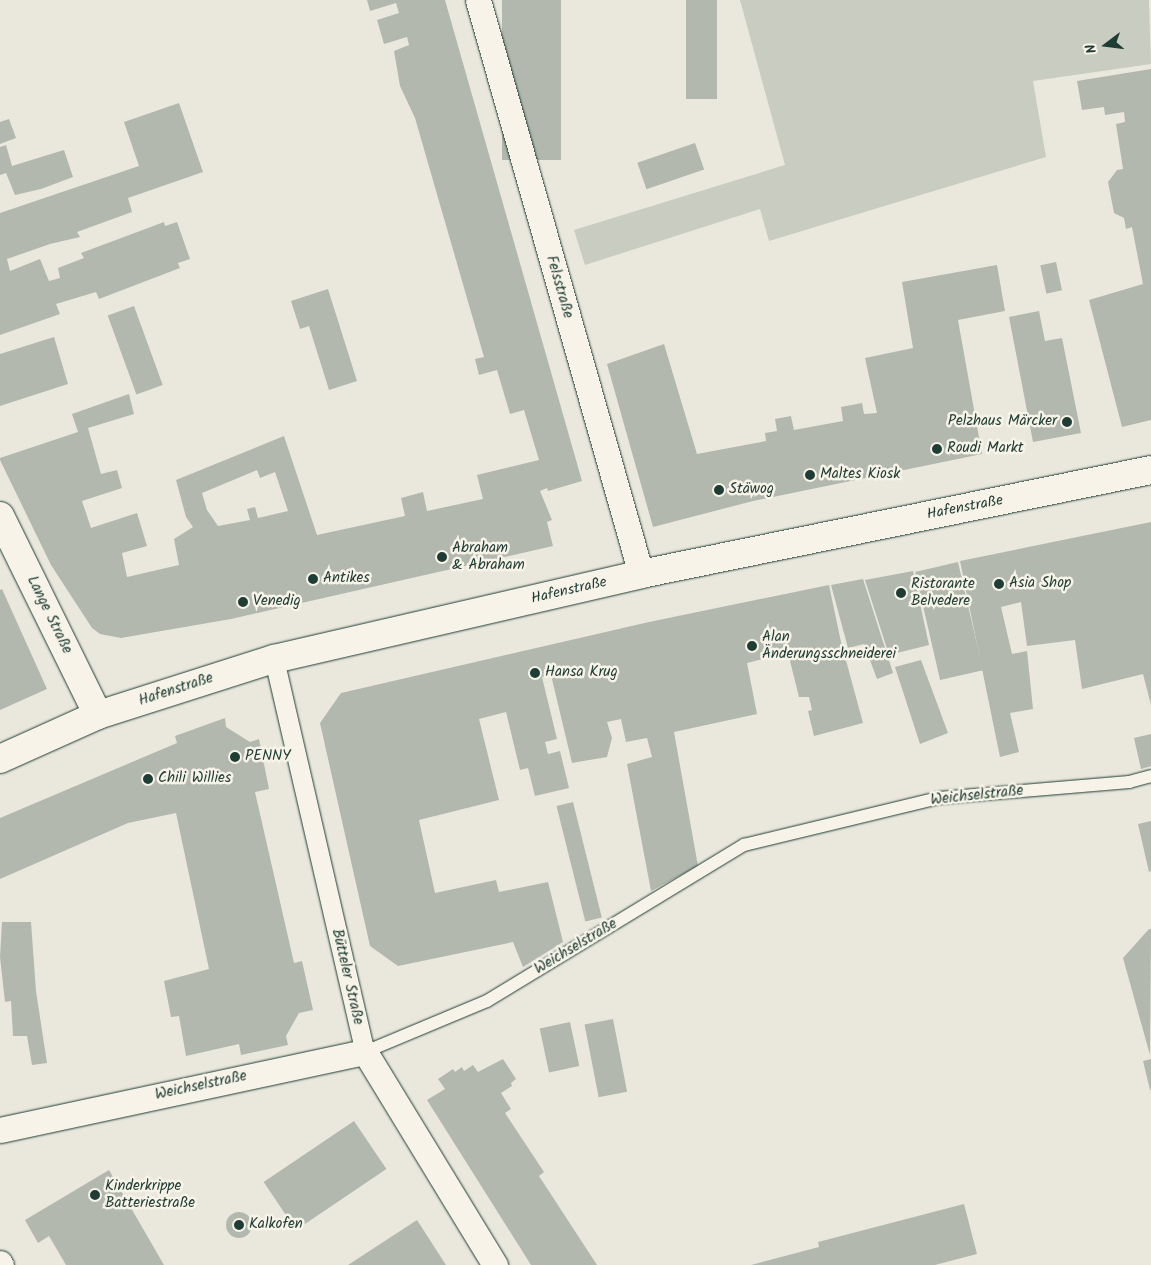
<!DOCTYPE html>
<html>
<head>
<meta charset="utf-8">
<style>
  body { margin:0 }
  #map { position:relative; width:1151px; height:1265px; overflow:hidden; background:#eae8dd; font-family:Kalam,sans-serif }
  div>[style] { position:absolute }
  .green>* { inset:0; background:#c8ccc1 }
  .building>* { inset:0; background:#b2b8ae; transform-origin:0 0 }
  .round { border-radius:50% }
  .roads { filter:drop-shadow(0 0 1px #1f3d34) drop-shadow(0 0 1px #1f3d34) }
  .service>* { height:12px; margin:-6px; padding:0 6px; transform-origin:6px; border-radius:6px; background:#f7f3e8 }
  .pedestrian>* { height:19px; margin:-9.5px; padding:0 9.5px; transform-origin:9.5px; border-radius:9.5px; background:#f7f3e8 }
  .minor>* { height:25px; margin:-12.5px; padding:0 12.5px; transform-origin:12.5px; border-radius:12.5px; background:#f7f3e8 }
  .tertiary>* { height:28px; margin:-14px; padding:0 14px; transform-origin:14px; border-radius:14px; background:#f7f3e8 }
  .dots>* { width:14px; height:14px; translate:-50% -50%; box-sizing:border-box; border:2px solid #f7f3e8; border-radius:50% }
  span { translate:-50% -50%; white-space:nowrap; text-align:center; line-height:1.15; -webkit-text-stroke:5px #f7f3e8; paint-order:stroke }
  .street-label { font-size:15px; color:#1f3d34 }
  .poi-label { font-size:15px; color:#1f3d34 }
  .right { translate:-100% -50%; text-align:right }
  .left { translate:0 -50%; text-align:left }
  .north { position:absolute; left:1081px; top:20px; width:50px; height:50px; -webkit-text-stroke:4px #f7f3e8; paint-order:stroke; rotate:255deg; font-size:14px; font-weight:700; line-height:20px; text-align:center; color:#1f3d34 }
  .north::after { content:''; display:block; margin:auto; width:18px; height:22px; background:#1f3d34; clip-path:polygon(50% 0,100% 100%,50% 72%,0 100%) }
</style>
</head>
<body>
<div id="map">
  <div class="green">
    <div style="clip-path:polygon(740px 0,1149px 0,1151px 64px,1033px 81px,1046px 157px,769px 241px,760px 209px,585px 265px,574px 230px,785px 165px)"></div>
  </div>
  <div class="building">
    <div style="clip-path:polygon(evenodd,367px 0,445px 0,582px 481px,548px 491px,547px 488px,540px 491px,552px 520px,547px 522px,553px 546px,231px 619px,121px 638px,100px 634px,92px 628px,51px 565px,0 460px,0 458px,78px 432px,72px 414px,129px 394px,134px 414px,88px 428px,101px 474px,117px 470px,122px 488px,82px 501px,91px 528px,137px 513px,147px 546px,122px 553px,127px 577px,179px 565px,174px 539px,193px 527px,186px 517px,176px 480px,284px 436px,317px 535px,405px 516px,401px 498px,423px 492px,427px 511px,483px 499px,477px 475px,539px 460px,524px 410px,510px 414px,497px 370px,479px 375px,475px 359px,484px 357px,415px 118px,400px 86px,394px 51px,409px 45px,407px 37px,384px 44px,377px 20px,399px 13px,396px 3px,370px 11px,367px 0,257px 470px,260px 478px,275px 472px,288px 511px,258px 518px,255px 507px,247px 509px,250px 520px,218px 526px,207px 510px,202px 493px,257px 470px)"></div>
    <div style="left:502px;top:0;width:59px;height:160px"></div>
    <div style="left:686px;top:0;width:31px;height:99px"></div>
    <div style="clip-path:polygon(1151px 69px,1151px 420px,1122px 427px,1089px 300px,1143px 284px,1132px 227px,1126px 229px,1124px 218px,1114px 213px,1108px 182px,1117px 170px,1123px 169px,1116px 124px,1125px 122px,1124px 112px,1105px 115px,1104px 107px,1082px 110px,1077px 81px)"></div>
    <div style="clip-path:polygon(179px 103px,203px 172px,128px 198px,132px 212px,77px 232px,80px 237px,50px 244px,7px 259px,10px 271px,40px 259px,49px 281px,60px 278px,58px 268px,84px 258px,81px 253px,164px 222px,165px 226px,177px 222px,190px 259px,178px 263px,180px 268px,99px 299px,96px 292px,56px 304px,60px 314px,0 335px,0 213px,139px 166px,124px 122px)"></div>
    <div style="clip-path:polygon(9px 119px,16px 138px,0 144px,0 122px)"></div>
    <div style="left:695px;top:143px;width:28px;height:61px;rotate:71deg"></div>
    <div style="clip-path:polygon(6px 145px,12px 166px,64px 150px,73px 177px,41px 189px,15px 195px,6px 173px,0 175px,0 147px)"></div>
    <div style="left:1056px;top:262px;width:29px;height:16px;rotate:78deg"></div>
    <div style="clip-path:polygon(997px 265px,1005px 311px,958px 320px,982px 454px,753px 501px,653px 527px,607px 364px,664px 344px,697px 454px,766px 441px,765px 433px,777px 431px,775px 419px,791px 416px,794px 430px,843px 421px,841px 407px,862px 403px,864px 414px,877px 413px,865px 358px,913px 348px,902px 282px)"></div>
    <div style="clip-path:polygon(328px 289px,357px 381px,329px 390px,309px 326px,300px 329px,291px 301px)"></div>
    <div style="left:134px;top:306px;width:84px;height:28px;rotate:70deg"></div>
    <div style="clip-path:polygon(1039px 311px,1045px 341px,1062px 338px,1081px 433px,1033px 442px,1009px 317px)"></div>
    <div style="clip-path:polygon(54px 337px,68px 384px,0 406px,0 354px)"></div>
    <div style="clip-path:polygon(1151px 522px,1151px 705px,1143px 674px,1082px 689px,1075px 640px,1027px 646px,1021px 602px,1001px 607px,1012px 654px,1027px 651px,1033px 709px,1010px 713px,1019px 752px,1000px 757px,960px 561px)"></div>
    <div style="left:958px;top:562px;width:111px;height:44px;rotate:77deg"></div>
    <div style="clip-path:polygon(913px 571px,929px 645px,889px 655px,865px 580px)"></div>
    <div style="clip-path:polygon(863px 579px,893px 673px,877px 679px,864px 644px,848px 648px,831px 585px)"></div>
    <div style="clip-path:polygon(829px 585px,841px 642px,863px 723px,814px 736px,808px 711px,812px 710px,809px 697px,799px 697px,788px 653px,747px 663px,757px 714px,674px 732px,698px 866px,651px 891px,627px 764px,652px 757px,647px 738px,626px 742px,621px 719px,607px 722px,612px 738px,607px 757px,572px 763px,551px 675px,542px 677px,557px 739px,545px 742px,548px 754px,560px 751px,569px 788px,535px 796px,528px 768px,520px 770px,506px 712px,479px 719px,499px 800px,419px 820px,435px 893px,496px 880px,499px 892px,548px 882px,563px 942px,523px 967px,513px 942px,398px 966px,370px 946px,320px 723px,341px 693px,649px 622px)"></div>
    <div style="clip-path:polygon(2px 589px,47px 689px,0 710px,0 590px)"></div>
    <div style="clip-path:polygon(921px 660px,948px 733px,920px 744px,895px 667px)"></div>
    <div style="clip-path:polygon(225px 718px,226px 727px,250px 742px,259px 739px,269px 789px,255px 792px,294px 963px,302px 961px,313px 1010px,299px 1013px,286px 1036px,288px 1045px,241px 1055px,239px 1044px,186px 1056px,179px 1016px,171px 1017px,164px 981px,209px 969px,176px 813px,128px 823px,0 879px,0 818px,177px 743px,175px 736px)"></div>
    <div style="clip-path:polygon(1151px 734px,1151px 766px,1141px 769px,1134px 738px)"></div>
    <div style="left:573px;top:802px;width:119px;height:17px;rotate:76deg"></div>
    <div style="clip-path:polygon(1151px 821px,1151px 871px,1149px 872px,1138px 824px)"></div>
    <div style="clip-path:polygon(2px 922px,31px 922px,36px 991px,47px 1063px,32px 1065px,27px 1036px,13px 1036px,11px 1001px,5px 1002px,0 957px)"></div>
    <div style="clip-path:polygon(1149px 929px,1151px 929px,1150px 1055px,1123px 958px)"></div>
    <div style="left:613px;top:1019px;width:74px;height:29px;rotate:79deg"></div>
    <div style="left:570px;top:1022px;width:45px;height:31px;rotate:78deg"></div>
    <div style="clip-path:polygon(503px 1059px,516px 1079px,511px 1083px,512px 1086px,501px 1093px,511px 1109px,505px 1113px,544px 1172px,539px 1176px,597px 1265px,531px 1265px,427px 1100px,445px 1089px,438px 1079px,453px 1069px,455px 1072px,462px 1067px,464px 1071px,473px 1065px,478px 1072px)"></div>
    <div style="clip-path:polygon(1151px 1059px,1151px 1090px,1150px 1090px,1143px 1061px)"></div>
    <div style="left:354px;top:1121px;width:58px;height:109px;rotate:56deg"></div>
    <div style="clip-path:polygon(109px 1170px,164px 1265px,66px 1265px,49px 1236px,38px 1243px,25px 1220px)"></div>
    <div style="clip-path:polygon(964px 1204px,977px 1254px,935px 1265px,751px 1265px,819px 1247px,818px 1242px)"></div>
    <div class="round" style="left:226px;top:1212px;width:26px;height:26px"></div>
    <div style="clip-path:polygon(417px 1220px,446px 1265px,348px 1265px)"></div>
  </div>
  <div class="roads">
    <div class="service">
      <div style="left:365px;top:1052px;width:132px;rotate:-22.7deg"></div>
      <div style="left:487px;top:1001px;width:301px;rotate:-31.3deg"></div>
      <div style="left:744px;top:845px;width:201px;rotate:-13.6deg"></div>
      <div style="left:939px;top:798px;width:191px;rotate:-4.8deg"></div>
      <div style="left:1129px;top:782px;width:23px;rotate:-15deg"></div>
    </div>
    <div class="pedestrian">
      <div style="left:274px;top:659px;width:403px;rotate:77deg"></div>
    </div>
    <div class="minor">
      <div style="left:478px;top:0;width:597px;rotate:74.15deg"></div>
      <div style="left:0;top:1130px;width:373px;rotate:-12.1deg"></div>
      <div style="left:365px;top:1052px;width:250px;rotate:58.6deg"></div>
      <div style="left:0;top:1263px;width:2px;rotate:63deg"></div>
    </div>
    <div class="tertiary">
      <div style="left:0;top:516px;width:222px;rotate:63.8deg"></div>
      <div style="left:0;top:759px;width:107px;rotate:-24.2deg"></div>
      <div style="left:98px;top:715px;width:185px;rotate:-17.7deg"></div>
      <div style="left:274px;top:659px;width:377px;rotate:-13deg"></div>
      <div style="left:641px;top:574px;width:520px;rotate:-11.53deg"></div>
    </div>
  </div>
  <div class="dots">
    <div style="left:1067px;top:422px;background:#1f3d34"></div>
    <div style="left:937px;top:449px;background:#1f3d34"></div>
    <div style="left:810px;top:475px;background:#1f3d34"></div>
    <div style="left:719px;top:490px;background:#1f3d34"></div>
    <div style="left:442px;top:557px;background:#1f3d34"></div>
    <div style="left:313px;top:579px;background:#1f3d34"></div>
    <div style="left:999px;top:584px;background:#1f3d34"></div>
    <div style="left:901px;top:593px;background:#1f3d34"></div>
    <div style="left:243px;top:602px;background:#1f3d34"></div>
    <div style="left:752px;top:646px;background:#1f3d34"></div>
    <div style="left:535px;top:673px;background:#1f3d34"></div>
    <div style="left:235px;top:757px;background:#1f3d34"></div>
    <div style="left:148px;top:779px;background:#1f3d34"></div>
    <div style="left:95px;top:1195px;background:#1f3d34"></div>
    <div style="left:239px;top:1225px;background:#1f3d34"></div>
  </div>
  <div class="street-label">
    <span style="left:559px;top:287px;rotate:74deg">Felsstraße</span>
    <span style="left:965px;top:508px;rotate:-11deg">Hafenstraße</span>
    <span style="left:569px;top:591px;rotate:-13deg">Hafenstraße</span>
    <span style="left:49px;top:615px;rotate:64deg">Lange Straße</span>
    <span style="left:176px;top:690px;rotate:-18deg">Hafenstraße</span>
    <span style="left:977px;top:796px;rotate:-6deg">Weichselstraße</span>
    <span style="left:576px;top:947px;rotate:-31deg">Weichselstraße</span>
    <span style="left:347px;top:977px;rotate:77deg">Bütteler Straße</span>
    <span style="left:201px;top:1086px;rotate:-12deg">Weichselstraße</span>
  </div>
  <div class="poi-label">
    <span class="right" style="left:1057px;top:422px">Pelzhaus Märcker</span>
    <span class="left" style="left:947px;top:449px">Roudi Markt</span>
    <span class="left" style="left:820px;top:475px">Maltes Kiosk</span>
    <span class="left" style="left:729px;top:490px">Stäwog</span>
    <span class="left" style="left:452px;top:557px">Abraham<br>&amp; Abraham</span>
    <span class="left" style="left:323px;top:579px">Antikes</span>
    <span class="left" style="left:911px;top:593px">Ristorante<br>Belvedere</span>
    <span class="left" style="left:1009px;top:584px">Asia Shop</span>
    <span class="left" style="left:253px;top:602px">Venedig</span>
    <span class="left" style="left:762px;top:646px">Alan<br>Änderungsschneiderei</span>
    <span class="left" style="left:545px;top:673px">Hansa Krug</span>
    <span class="left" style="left:245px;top:757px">PENNY</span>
    <span class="left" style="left:158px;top:779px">Chili Willies</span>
    <span class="left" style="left:105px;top:1195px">Kinderkrippe<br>Batteriestraße</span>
    <span class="left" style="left:249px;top:1225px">Kalkofen</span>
  </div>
  <div class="north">N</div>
</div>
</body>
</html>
